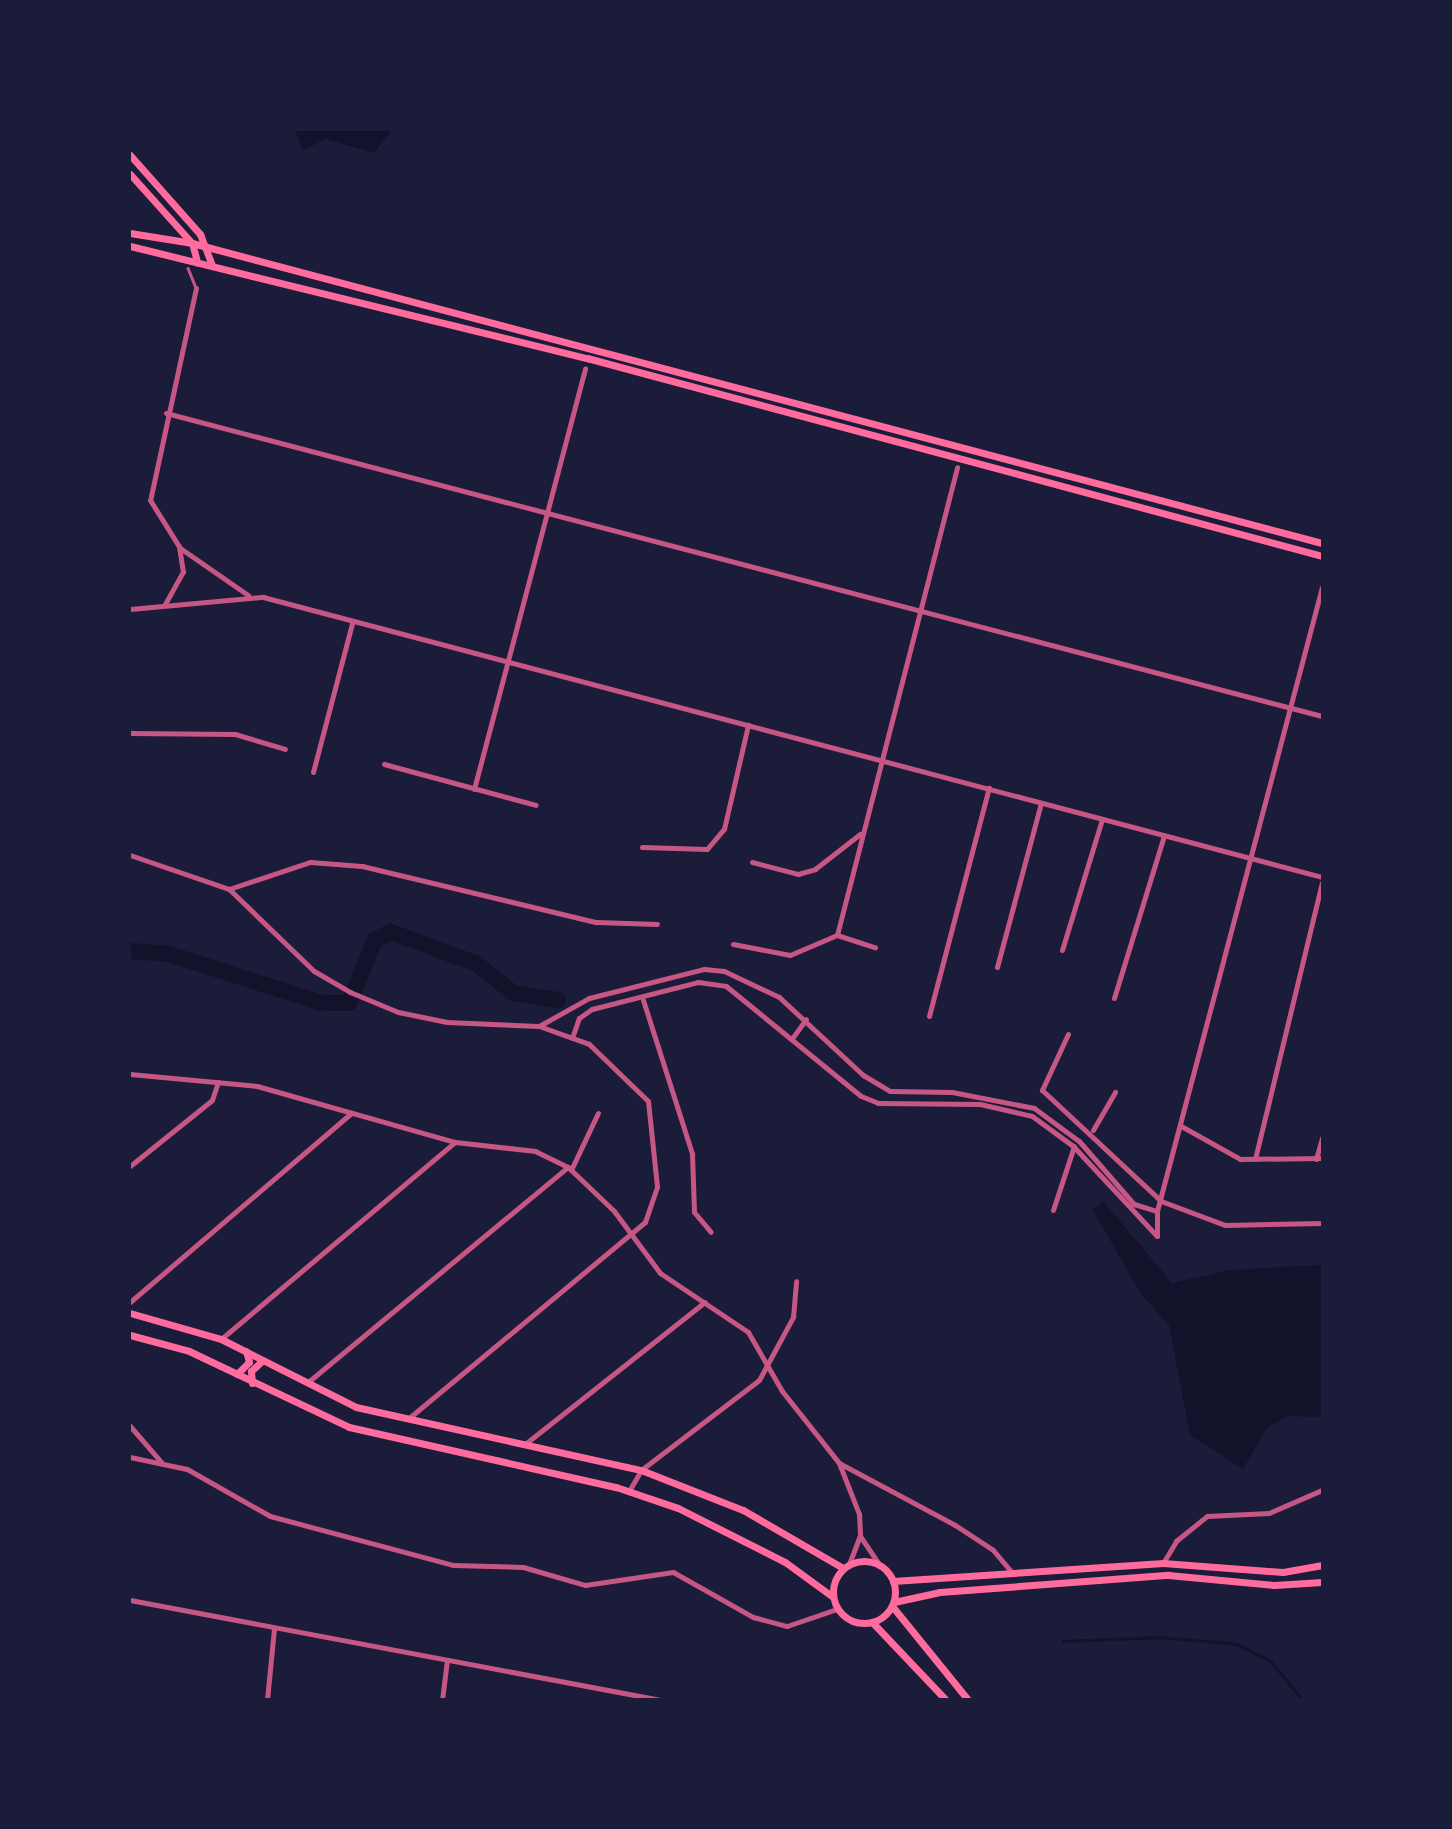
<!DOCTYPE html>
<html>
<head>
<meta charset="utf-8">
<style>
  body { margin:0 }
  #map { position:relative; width:1452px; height:1829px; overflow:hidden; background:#1b1b3a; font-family:"Archivo Narrow",sans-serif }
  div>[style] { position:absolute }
  .water>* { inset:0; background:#12122b }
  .stream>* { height:2.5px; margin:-1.25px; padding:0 1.25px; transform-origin:1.25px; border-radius:1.25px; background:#12122b }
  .river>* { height:16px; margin:-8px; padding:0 8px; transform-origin:8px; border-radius:8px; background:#12122b }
  .service>* { height:2.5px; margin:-1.25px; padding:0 1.25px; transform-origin:1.25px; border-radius:1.25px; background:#c65784 }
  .minor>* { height:5px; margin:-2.5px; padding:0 2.5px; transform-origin:2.5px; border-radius:2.5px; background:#c65784 }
  .secondary>* { height:7px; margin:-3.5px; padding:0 3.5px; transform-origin:3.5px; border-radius:3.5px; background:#ff6b9d }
  .secondary>.ring { margin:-3.5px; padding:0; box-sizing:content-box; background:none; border:7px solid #ff6b9d; border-radius:50% }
  span { translate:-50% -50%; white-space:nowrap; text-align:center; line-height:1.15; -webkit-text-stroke:5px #1b1b3a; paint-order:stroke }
  .frame { position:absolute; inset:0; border:131px solid #1b1b3a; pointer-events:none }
</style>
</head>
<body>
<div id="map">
  <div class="water">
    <div style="clip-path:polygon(295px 130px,392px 130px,374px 153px,326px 139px,303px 150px)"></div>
    <div style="clip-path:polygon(1103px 1201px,1172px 1283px,1230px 1270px,1322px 1265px,1322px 1417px,1287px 1416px,1266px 1429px,1243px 1469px,1190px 1435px,1169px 1325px,1141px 1294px,1093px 1210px)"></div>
  </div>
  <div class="stream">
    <div style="left:1063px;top:1641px;width:98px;rotate:-2.3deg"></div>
    <div style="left:1161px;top:1637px;width:76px;rotate:5.3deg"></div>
    <div style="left:1237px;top:1644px;width:38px;rotate:27deg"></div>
    <div style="left:1271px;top:1661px;width:50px;rotate:50.6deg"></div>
  </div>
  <div class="river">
    <div style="left:130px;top:951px;width:39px;rotate:4deg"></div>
    <div style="left:169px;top:954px;width:161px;rotate:17.8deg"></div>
    <div style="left:322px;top:1003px;width:27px"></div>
    <div style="left:349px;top:1003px;width:68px;rotate:-67.6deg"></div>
    <div style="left:375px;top:940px;width:18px;rotate:-27deg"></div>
    <div style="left:391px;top:932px;width:92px;rotate:20.4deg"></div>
    <div style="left:477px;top:964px;width:46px;rotate:38.9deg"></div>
    <div style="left:513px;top:993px;width:46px;rotate:8.8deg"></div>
  </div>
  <div class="service">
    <div style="left:188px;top:268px;width:22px;rotate:68deg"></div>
  </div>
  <div class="minor">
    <div style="left:196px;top:288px;width:217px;rotate:102.2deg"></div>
    <div style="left:150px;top:500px;width:57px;rotate:58deg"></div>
    <div style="left:180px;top:548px;width:83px;rotate:34.7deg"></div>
    <div style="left:166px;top:413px;width:1195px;rotate:14.69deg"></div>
    <div style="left:165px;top:604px;width:37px;rotate:-61deg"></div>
    <div style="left:183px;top:572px;width:26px;rotate:-99deg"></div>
    <div style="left:130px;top:609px;width:134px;rotate:-5.2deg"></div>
    <div style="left:263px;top:597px;width:1095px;rotate:14.81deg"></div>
    <div style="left:130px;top:733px;width:105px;rotate:0.5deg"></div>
    <div style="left:235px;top:734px;width:52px;rotate:16.7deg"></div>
    <div style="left:384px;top:764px;width:157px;rotate:15.1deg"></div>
    <div style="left:313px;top:772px;width:154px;rotate:-75.3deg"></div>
    <div style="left:474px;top:789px;width:435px;rotate:-75.2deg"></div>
    <div style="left:642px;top:847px;width:65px;rotate:1.8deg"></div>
    <div style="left:707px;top:849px;width:26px;rotate:-50deg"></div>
    <div style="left:724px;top:829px;width:107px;rotate:-77deg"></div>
    <div style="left:130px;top:855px;width:105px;rotate:19deg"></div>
    <div style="left:229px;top:889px;width:118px;rotate:44deg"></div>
    <div style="left:314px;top:971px;width:42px;rotate:30.3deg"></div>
    <div style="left:350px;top:992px;width:52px;rotate:22.6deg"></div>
    <div style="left:398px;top:1012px;width:50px;rotate:11.5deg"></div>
    <div style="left:447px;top:1022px;width:92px;rotate:2.5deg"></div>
    <div style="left:539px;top:1026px;width:53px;rotate:19.8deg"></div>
    <div style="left:589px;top:1044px;width:82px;rotate:44deg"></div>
    <div style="left:648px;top:1101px;width:86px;rotate:84deg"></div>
    <div style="left:657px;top:1187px;width:37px;rotate:109deg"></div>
    <div style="left:645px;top:1222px;width:308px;rotate:140.3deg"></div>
    <div style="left:752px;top:862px;width:48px;rotate:14.6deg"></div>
    <div style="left:798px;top:874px;width:18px;rotate:-16deg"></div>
    <div style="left:815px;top:869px;width:57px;rotate:-37.9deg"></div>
    <div style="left:229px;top:889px;width:85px;rotate:-18.4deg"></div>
    <div style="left:310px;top:862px;width:52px;rotate:4.4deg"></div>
    <div style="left:362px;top:866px;width:241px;rotate:13.5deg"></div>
    <div style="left:596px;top:922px;width:61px;rotate:1.9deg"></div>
    <div style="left:837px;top:935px;width:483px;rotate:-75.6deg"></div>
    <div style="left:837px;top:935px;width:40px;rotate:18deg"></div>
    <div style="left:733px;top:944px;width:58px;rotate:10.9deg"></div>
    <div style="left:790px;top:955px;width:51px;rotate:-23.1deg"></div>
    <div style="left:1062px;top:950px;width:137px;rotate:-73deg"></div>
    <div style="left:997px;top:967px;width:170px;rotate:-75deg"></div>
    <div style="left:1114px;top:998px;width:170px;rotate:-72.9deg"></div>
    <div style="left:643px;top:1000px;width:162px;rotate:72.3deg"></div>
    <div style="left:692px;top:1154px;width:58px;rotate:88deg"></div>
    <div style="left:694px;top:1212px;width:26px;rotate:50deg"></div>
    <div style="left:929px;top:1016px;width:236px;rotate:-75.3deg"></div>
    <div style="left:539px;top:1026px;width:57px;rotate:-29.2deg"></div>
    <div style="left:589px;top:998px;width:119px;rotate:-14.2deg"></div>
    <div style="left:704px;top:969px;width:20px;rotate:6deg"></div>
    <div style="left:724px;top:971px;width:61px;rotate:25.3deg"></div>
    <div style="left:779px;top:997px;width:115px;rotate:42.9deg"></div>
    <div style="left:863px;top:1075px;width:31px;rotate:31deg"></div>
    <div style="left:890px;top:1091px;width:62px;rotate:0.9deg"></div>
    <div style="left:952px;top:1092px;width:84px;rotate:11deg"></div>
    <div style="left:1034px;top:1108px;width:56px;rotate:36.3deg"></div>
    <div style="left:1079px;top:1141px;width:84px;rotate:48.9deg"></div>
    <div style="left:1134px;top:1204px;width:24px;rotate:17deg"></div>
    <div style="left:1068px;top:1034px;width:62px;rotate:114.9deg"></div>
    <div style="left:1042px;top:1090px;width:163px;rotate:43deg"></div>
    <div style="left:1161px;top:1201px;width:68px;rotate:20.6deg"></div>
    <div style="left:1225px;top:1225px;width:97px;rotate:-1.2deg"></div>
    <div style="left:793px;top:1037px;width:22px;rotate:-54deg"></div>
    <div style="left:572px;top:1038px;width:21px;rotate:-71deg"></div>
    <div style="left:579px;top:1018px;width:16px;rotate:-35deg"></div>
    <div style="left:592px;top:1009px;width:109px;rotate:-14.3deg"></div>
    <div style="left:698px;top:982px;width:28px;rotate:8deg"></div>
    <div style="left:726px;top:986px;width:174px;rotate:39.2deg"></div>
    <div style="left:861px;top:1096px;width:18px;rotate:22deg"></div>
    <div style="left:878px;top:1103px;width:102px;rotate:0.6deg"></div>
    <div style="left:980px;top:1104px;width:53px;rotate:13deg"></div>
    <div style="left:1032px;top:1116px;width:51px;rotate:36.2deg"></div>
    <div style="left:1073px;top:1146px;width:123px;rotate:47deg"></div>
    <div style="left:1157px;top:1236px;width:25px;rotate:-90deg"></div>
    <div style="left:1157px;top:1211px;width:645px;rotate:-75.19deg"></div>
    <div style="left:130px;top:1074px;width:128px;rotate:5.4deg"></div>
    <div style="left:257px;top:1086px;width:206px;rotate:15.8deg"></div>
    <div style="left:455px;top:1142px;width:81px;rotate:6.4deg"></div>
    <div style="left:535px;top:1151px;width:37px;rotate:26deg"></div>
    <div style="left:568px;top:1167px;width:64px;rotate:43.7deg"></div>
    <div style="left:614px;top:1211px;width:77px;rotate:53.4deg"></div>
    <div style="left:660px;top:1273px;width:106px;rotate:33.8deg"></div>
    <div style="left:748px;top:1332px;width:68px;rotate:60deg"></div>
    <div style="left:782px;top:1391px;width:92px;rotate:51.6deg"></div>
    <div style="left:839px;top:1463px;width:55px;rotate:68.6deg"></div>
    <div style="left:859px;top:1514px;width:22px;rotate:87deg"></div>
    <div style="left:860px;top:1536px;width:34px;rotate:56deg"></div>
    <div style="left:1181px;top:1126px;width:68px;rotate:29.2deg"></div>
    <div style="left:1240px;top:1159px;width:82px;rotate:-0.7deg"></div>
    <div style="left:1093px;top:1130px;width:44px;rotate:-59.9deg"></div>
    <div style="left:1255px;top:1159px;width:284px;rotate:-76.4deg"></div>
    <div style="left:1316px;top:1159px;width:22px;rotate:-74deg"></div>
    <div style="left:130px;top:1166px;width:105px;rotate:-38.8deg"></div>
    <div style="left:212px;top:1100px;width:19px;rotate:-72deg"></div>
    <div style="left:571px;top:1170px;width:63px;rotate:-64.7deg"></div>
    <div style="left:1053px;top:1210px;width:67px;rotate:-71.8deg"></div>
    <div style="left:130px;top:1302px;width:291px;rotate:-40.5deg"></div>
    <div style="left:221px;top:1339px;width:306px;rotate:-40.1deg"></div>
    <div style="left:308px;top:1382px;width:337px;rotate:-39.6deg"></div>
    <div style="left:130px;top:1426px;width:49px;rotate:49.1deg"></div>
    <div style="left:525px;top:1444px;width:229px;rotate:-38.3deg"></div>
    <div style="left:130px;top:1457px;width:58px;rotate:11.9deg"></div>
    <div style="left:187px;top:1469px;width:95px;rotate:29.5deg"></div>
    <div style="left:270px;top:1516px;width:189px;rotate:15deg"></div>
    <div style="left:453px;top:1565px;width:70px;rotate:1.6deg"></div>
    <div style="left:523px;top:1567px;width:65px;rotate:16.2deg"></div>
    <div style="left:585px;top:1585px;width:89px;rotate:-8.4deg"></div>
    <div style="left:673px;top:1572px;width:92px;rotate:29.4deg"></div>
    <div style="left:753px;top:1617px;width:35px;rotate:15deg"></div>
    <div style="left:787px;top:1626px;width:53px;rotate:-18.8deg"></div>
    <div style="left:839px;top:1463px;width:132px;rotate:28.1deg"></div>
    <div style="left:955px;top:1525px;width:45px;rotate:33.3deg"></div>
    <div style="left:993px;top:1550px;width:30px;rotate:50deg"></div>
    <div style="left:629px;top:1491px;width:24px;rotate:-60deg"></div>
    <div style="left:641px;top:1470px;width:148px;rotate:-37.3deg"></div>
    <div style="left:759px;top:1380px;width:72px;rotate:-61.6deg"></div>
    <div style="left:793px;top:1317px;width:36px;rotate:-85deg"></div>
    <div style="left:1163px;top:1563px;width:26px;rotate:-59deg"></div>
    <div style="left:1176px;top:1541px;width:40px;rotate:-39deg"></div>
    <div style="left:1207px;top:1516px;width:62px;rotate:-2.8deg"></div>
    <div style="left:1269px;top:1513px;width:58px;rotate:-23.5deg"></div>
    <div style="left:849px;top:1564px;width:30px;rotate:-69deg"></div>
    <div style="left:130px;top:1600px;width:540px;rotate:10.67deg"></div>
    <div style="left:267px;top:1700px;width:72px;rotate:-84.4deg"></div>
    <div style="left:442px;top:1700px;width:40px;rotate:-82.9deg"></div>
    <div style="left:1157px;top:1700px;width:24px"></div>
  </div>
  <div class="secondary">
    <div style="left:130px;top:155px;width:106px;rotate:48.5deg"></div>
    <div style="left:200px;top:234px;width:33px;rotate:69deg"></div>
    <div style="left:130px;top:174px;width:93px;rotate:48.1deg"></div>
    <div style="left:192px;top:243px;width:20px;rotate:75deg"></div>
    <div style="left:130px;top:233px;width:63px;rotate:9.2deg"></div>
    <div style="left:192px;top:243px;width:1169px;rotate:14.87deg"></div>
    <div style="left:130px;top:246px;width:471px;rotate:13.8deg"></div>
    <div style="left:587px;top:358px;width:761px;rotate:15.08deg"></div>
    <div style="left:130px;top:1313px;width:95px;rotate:15.9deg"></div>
    <div style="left:221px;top:1339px;width:151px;rotate:26.7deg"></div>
    <div style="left:356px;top:1407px;width:292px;rotate:12.5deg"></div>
    <div style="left:641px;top:1470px;width:110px;rotate:21.4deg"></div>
    <div style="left:743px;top:1510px;width:116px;rotate:30.1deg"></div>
    <div style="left:130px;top:1335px;width:61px;rotate:15.2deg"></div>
    <div style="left:189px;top:1351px;width:177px;rotate:25.4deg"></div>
    <div style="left:349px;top:1427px;width:274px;rotate:12.7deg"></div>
    <div style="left:616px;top:1487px;width:65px;rotate:18.7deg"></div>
    <div style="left:678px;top:1508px;width:120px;rotate:26.8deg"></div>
    <div style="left:785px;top:1562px;width:59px;rotate:36.1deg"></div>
    <div style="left:237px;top:1374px;width:17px;rotate:-45deg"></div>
    <div style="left:249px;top:1362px;width:11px;rotate:-105deg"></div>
    <div style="left:252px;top:1383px;width:12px;rotate:-95deg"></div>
    <div style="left:251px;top:1371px;width:16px;rotate:-43deg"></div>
    <div class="ring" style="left:833px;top:1561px;width:55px;height:55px"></div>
    <div style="left:893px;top:1581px;width:271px;rotate:-3.8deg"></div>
    <div style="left:1163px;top:1563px;width:120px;rotate:4.3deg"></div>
    <div style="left:1283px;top:1572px;width:40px;rotate:-10deg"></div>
    <div style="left:894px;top:1602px;width:47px;rotate:-12.3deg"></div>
    <div style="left:940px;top:1592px;width:229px;rotate:-4.3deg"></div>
    <div style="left:1168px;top:1575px;width:106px;rotate:5.4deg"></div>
    <div style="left:1274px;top:1585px;width:48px;rotate:-3.6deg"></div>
    <div style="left:892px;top:1606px;width:121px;rotate:51deg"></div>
    <div style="left:872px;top:1622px;width:108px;rotate:46.5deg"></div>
  </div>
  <div class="frame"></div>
</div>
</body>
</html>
